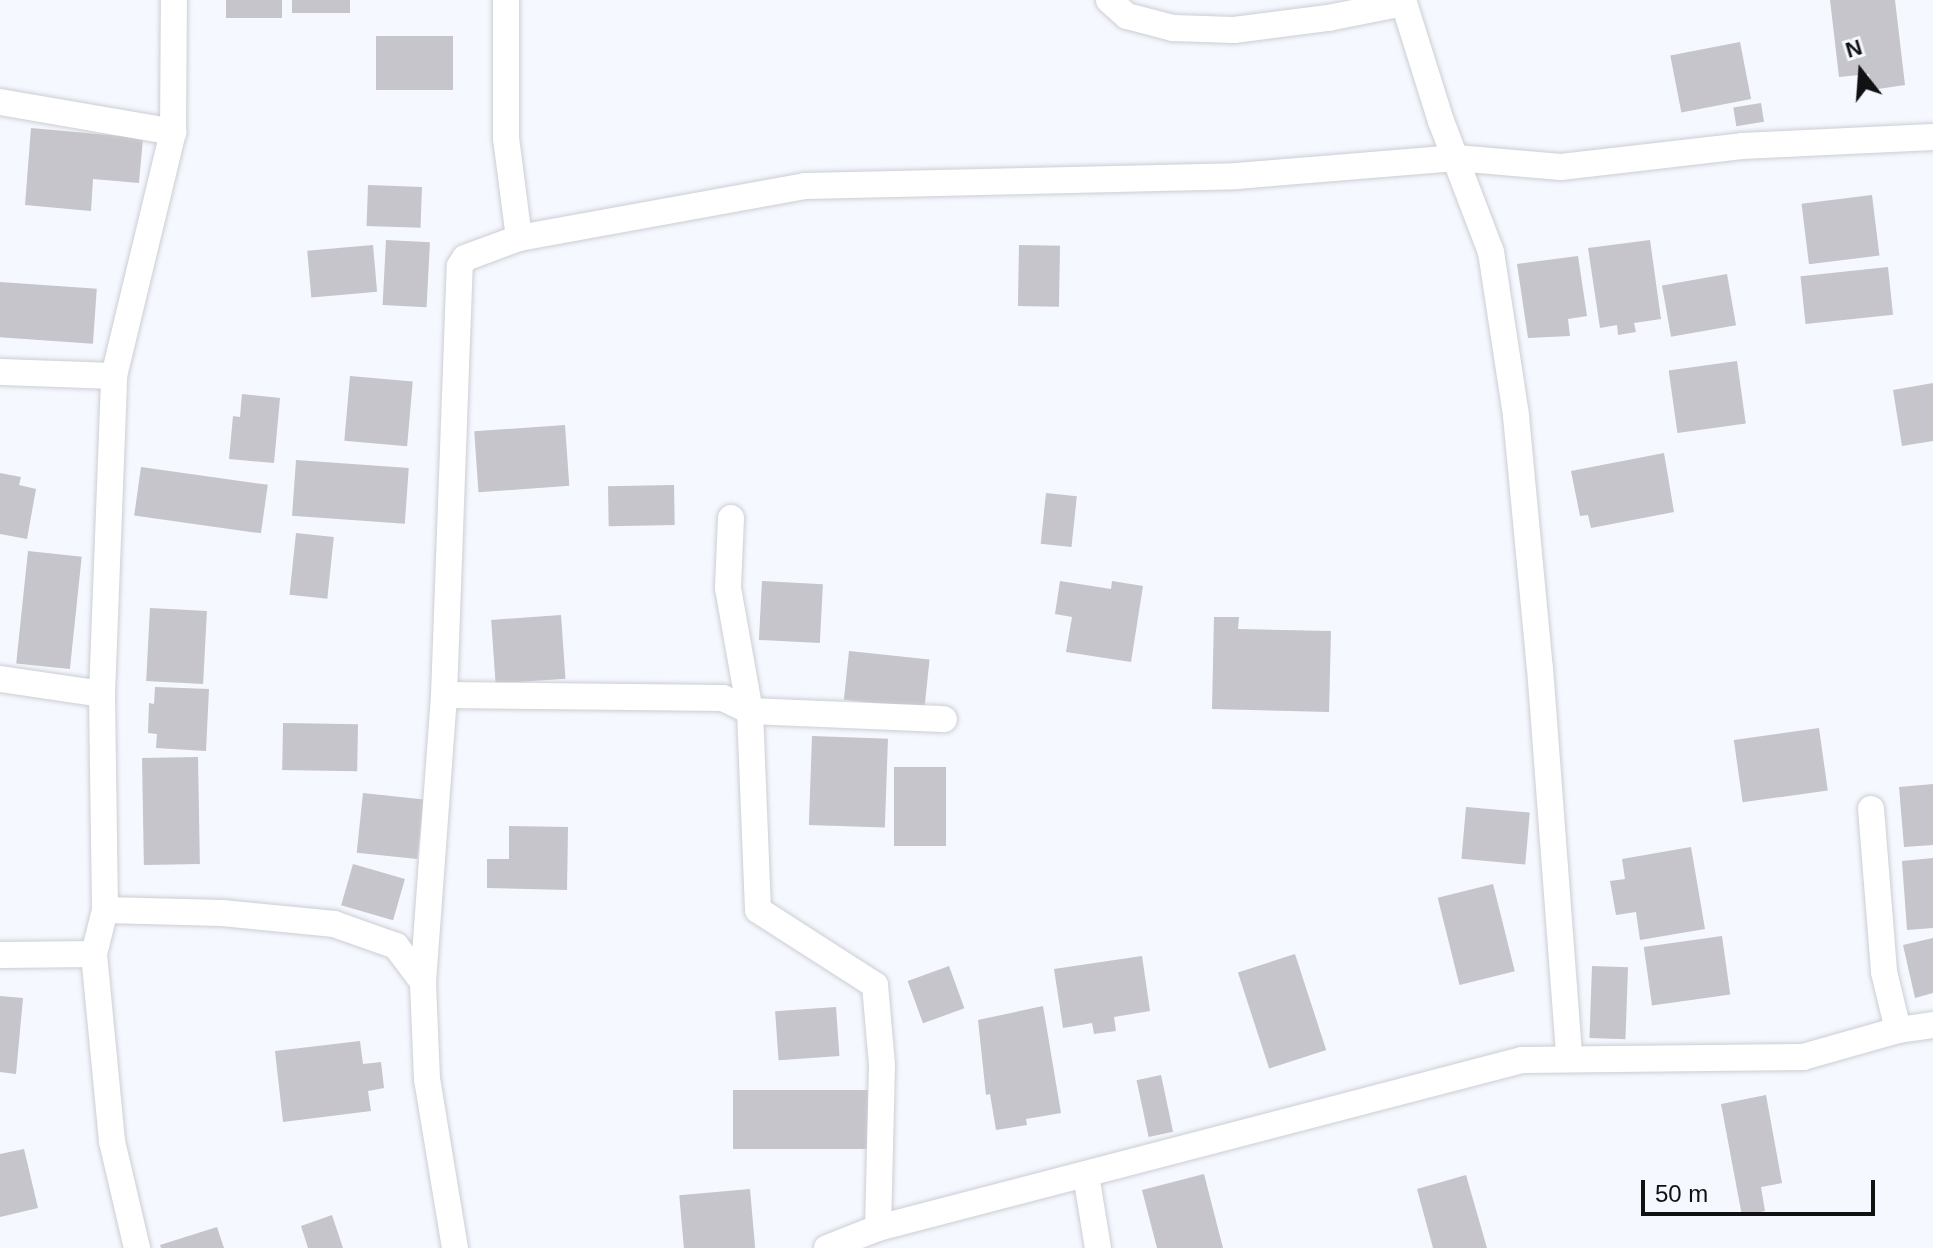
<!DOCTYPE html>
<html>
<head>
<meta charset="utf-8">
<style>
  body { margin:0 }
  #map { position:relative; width:1933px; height:1248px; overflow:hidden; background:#f5f8fe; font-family:Arial,sans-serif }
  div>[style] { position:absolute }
  .building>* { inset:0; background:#c5c5cb; transform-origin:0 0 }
  .roads { filter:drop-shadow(0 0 2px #cbced3) drop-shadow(0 0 2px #cbced3) }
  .minor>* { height:26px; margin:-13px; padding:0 13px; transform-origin:13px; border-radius:13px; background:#fff }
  span { translate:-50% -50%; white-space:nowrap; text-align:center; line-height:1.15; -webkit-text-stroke:6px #f5f8fe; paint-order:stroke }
  .north { position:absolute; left:1821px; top:32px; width:80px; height:80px; -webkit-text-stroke:6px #f5f8fe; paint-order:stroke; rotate:343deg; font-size:22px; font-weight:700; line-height:32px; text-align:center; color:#101113 }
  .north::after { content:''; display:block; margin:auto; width:28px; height:36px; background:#101113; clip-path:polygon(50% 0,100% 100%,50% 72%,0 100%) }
  .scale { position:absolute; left:1641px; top:1180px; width:234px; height:36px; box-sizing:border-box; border:4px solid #101113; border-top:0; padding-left:10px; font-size:24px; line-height:28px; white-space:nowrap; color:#101113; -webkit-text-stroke:6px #f5f8fe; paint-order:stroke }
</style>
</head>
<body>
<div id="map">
  <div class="building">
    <div style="left:226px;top:0;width:56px;height:18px"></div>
    <div style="left:292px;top:0;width:58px;height:13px"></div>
    <div style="clip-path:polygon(1830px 0,1895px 0,1905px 85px,1871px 90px,1869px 74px,1839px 77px)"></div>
    <div style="left:453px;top:36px;width:54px;height:77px;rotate:90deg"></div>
    <div style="left:1740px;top:42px;width:58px;height:71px;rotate:79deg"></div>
    <div style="left:1761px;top:103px;width:19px;height:28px;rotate:81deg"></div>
    <div style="clip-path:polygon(31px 128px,143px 138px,139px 183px,93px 179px,91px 211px,25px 205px)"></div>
    <div style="left:368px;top:185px;width:54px;height:41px;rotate:2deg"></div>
    <div style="left:1872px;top:195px;width:61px;height:71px;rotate:83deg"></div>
    <div style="left:386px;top:240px;width:44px;height:65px;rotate:3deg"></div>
    <div style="clip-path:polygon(1650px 240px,1661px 319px,1634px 323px,1636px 332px,1618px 335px,1617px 325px,1600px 328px,1588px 248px)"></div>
    <div style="left:373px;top:245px;width:47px;height:66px;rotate:85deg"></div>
    <div style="left:1019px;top:245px;width:41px;height:61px;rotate:1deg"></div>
    <div style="clip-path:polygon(1578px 256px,1587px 316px,1568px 319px,1570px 336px,1528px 338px,1517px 264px)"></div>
    <div style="left:1888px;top:267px;width:48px;height:88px;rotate:84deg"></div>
    <div style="left:1727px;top:274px;width:52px;height:66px;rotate:80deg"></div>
    <div style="left:0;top:282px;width:97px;height:55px;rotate:4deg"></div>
    <div style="left:1737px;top:361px;width:63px;height:69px;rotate:82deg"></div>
    <div style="left:350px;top:376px;width:63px;height:65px;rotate:5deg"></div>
    <div style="clip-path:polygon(1933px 383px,1933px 441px,1902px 446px,1893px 390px)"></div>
    <div style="clip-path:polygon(242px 394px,280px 398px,274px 463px,229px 459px,233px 416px,240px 417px)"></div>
    <div style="left:565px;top:425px;width:61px;height:91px;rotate:86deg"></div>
    <div style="clip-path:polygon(1664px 453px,1674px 512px,1591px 528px,1588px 515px,1580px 516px,1571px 471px)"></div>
    <div style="left:296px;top:460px;width:113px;height:56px;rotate:4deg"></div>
    <div style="left:141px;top:467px;width:128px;height:49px;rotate:8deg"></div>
    <div style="clip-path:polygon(0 473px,21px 477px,19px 485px,36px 489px,27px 539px,0 534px)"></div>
    <div style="left:674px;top:485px;width:40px;height:66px;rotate:89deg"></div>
    <div style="left:1046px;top:493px;width:31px;height:51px;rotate:6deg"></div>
    <div style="left:296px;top:533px;width:38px;height:62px;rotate:6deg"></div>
    <div style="left:28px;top:551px;width:54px;height:113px;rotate:6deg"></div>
    <div style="left:762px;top:581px;width:61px;height:59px;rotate:3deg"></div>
    <div style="clip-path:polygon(1060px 581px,1111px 589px,1112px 581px,1143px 586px,1131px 662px,1066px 652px,1072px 617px,1055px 614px)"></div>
    <div style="left:150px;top:608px;width:57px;height:73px;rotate:3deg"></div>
    <div style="left:561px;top:615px;width:64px;height:70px;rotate:86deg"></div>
    <div style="clip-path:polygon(1214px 617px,1239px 617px,1238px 629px,1331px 631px,1329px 712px,1212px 709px)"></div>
    <div style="left:849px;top:651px;width:81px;height:49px;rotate:6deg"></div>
    <div style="clip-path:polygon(155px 687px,209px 689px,206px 751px,156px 748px,157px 734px,148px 733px,149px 703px,154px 704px)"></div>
    <div style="left:283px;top:723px;width:75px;height:47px;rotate:1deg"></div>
    <div style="left:1819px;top:728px;width:63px;height:86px;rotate:82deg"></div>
    <div style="left:812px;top:736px;width:76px;height:89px;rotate:2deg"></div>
    <div style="left:198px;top:757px;width:107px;height:56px;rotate:89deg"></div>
    <div style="left:894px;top:767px;width:52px;height:79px"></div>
    <div style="clip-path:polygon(1933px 784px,1933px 845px,1904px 847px,1899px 787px)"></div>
    <div style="left:363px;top:793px;width:61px;height:60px;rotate:6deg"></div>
    <div style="left:1466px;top:807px;width:64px;height:52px;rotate:5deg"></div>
    <div style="clip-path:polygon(509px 826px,568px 827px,567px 890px,487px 888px,487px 859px,509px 859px)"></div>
    <div style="clip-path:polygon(1691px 847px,1705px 929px,1640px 940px,1636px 912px,1616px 915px,1610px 881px,1625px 879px,1622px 859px)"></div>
    <div style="clip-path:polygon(1933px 858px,1933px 928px,1907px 930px,1902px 861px)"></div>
    <div style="left:353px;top:864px;width:54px;height:43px;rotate:16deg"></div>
    <div style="left:1493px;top:884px;width:90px;height:57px;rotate:76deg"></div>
    <div style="left:1722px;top:936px;width:59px;height:79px;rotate:82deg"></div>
    <div style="clip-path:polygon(1933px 938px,1933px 993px,1915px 998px,1903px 945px)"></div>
    <div style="left:1295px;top:954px;width:101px;height:60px;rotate:72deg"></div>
    <div style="clip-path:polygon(1142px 956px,1150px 1011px,1114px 1017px,1116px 1031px,1094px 1034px,1092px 1023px,1063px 1028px,1054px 969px)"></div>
    <div style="left:949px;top:966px;width:45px;height:44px;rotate:70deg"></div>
    <div style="left:1592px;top:966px;width:36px;height:72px;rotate:2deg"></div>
    <div style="clip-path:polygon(0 996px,23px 998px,16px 1074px,0 1072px)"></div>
    <div style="clip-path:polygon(1043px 1006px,1061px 1113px,1026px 1119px,1027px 1125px,996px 1130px,990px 1094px,986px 1095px,978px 1020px)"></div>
    <div style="left:836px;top:1007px;width:49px;height:61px;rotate:86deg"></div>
    <div style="clip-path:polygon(360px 1041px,363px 1064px,381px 1062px,384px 1088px,368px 1091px,371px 1111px,283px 1122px,275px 1051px)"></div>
    <div style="left:1161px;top:1075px;width:58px;height:25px;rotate:78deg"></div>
    <div style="left:733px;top:1090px;width:137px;height:59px"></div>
    <div style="clip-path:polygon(1766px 1095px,1782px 1183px,1761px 1187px,1765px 1211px,1742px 1216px,1721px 1104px)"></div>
    <div style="clip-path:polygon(24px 1149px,38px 1208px,0 1217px,0 1154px)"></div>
    <div style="clip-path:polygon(1204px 1174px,1223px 1248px,1157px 1248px,1142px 1190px)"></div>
    <div style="clip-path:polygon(1466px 1175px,1487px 1248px,1433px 1248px,1417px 1189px)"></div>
    <div style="left:750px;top:1189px;width:59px;height:71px;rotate:85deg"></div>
    <div style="clip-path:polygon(332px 1215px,343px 1248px,308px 1248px,301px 1226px)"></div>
    <div style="clip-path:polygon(217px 1227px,224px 1248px,161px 1248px,160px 1245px)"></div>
  </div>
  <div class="roads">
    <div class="minor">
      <div style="left:506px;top:0;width:138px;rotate:90deg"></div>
      <div style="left:506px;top:138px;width:101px;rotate:82.6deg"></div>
      <div style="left:1109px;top:0;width:24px;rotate:42deg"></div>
      <div style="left:1127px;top:16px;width:48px;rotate:14.6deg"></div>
      <div style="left:1173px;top:28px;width:61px;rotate:1.9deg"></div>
      <div style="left:1234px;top:30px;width:95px;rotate:-7.3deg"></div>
      <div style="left:1328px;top:18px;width:77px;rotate:-11.2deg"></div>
      <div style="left:1403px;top:0;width:127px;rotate:72.6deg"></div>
      <div style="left:1441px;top:121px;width:140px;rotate:69.1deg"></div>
      <div style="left:1491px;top:252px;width:166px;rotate:81.3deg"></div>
      <div style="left:1516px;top:416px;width:253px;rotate:84.6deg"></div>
      <div style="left:1540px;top:668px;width:390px;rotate:85.7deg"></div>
      <div style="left:0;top:102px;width:176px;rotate:9.8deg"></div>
      <div style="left:0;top:372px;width:114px;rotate:2deg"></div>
      <div style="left:731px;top:518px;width:70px;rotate:92.5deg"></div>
      <div style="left:728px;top:588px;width:125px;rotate:79.9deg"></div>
      <div style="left:750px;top:711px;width:199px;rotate:87.7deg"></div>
      <div style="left:758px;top:910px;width:139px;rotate:32.7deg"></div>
      <div style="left:875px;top:985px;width:80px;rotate:85deg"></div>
      <div style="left:882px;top:1065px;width:163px;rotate:91.4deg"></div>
      <div style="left:0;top:679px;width:103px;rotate:8.4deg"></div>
      <div style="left:444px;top:695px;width:279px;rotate:0.6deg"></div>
      <div style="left:723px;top:698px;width:30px;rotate:26deg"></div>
      <div style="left:750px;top:711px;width:194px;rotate:2.4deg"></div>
      <div style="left:1871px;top:809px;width:164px;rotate:85.4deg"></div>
      <div style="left:1884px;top:972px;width:60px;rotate:76.4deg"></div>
      <div style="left:105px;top:910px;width:117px;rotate:1.5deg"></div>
      <div style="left:222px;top:913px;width:113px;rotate:5.6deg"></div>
      <div style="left:334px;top:924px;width:66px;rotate:19.5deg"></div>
      <div style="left:396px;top:946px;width:45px;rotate:53.1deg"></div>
      <div style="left:0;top:955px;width:94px;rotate:-0.6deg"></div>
      <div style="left:1086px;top:1175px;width:74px;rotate:80.7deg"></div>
      <div style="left:137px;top:1248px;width:110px;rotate:-103.2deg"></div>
      <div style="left:112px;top:1141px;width:188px;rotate:-95.5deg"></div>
      <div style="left:94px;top:954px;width:45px;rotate:-76deg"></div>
      <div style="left:105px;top:910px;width:216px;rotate:-90.8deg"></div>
      <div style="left:102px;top:694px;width:318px;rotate:-87.8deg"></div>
      <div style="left:114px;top:376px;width:251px;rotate:-76.4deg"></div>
      <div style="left:173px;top:132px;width:132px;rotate:-89.6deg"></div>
      <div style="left:455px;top:1248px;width:171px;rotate:-99.4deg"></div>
      <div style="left:427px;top:1079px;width:97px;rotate:-92.4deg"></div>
      <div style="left:423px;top:982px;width:288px;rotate:-85.8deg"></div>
      <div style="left:444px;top:695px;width:429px;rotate:-87.9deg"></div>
      <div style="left:460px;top:266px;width:9px;rotate:-58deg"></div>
      <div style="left:465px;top:258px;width:58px;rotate:-20.3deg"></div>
      <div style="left:519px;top:238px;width:291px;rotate:-10.3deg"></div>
      <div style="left:805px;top:186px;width:432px;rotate:-1.3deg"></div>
      <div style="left:1237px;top:176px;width:220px;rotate:-4.7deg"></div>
      <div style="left:1456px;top:158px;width:105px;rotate:4.9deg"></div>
      <div style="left:1561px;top:167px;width:182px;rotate:-6.6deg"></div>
      <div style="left:1742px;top:146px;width:191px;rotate:-2.7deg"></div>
      <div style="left:827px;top:1248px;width:55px;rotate:-21.4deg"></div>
      <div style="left:878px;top:1228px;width:666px;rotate:-14.62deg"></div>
      <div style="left:1522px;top:1060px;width:281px;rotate:-0.6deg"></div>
      <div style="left:1803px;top:1057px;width:99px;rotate:-15.9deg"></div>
      <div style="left:1898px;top:1030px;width:35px;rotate:-8deg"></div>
    </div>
  </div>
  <div class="north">N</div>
  <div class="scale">50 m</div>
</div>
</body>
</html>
